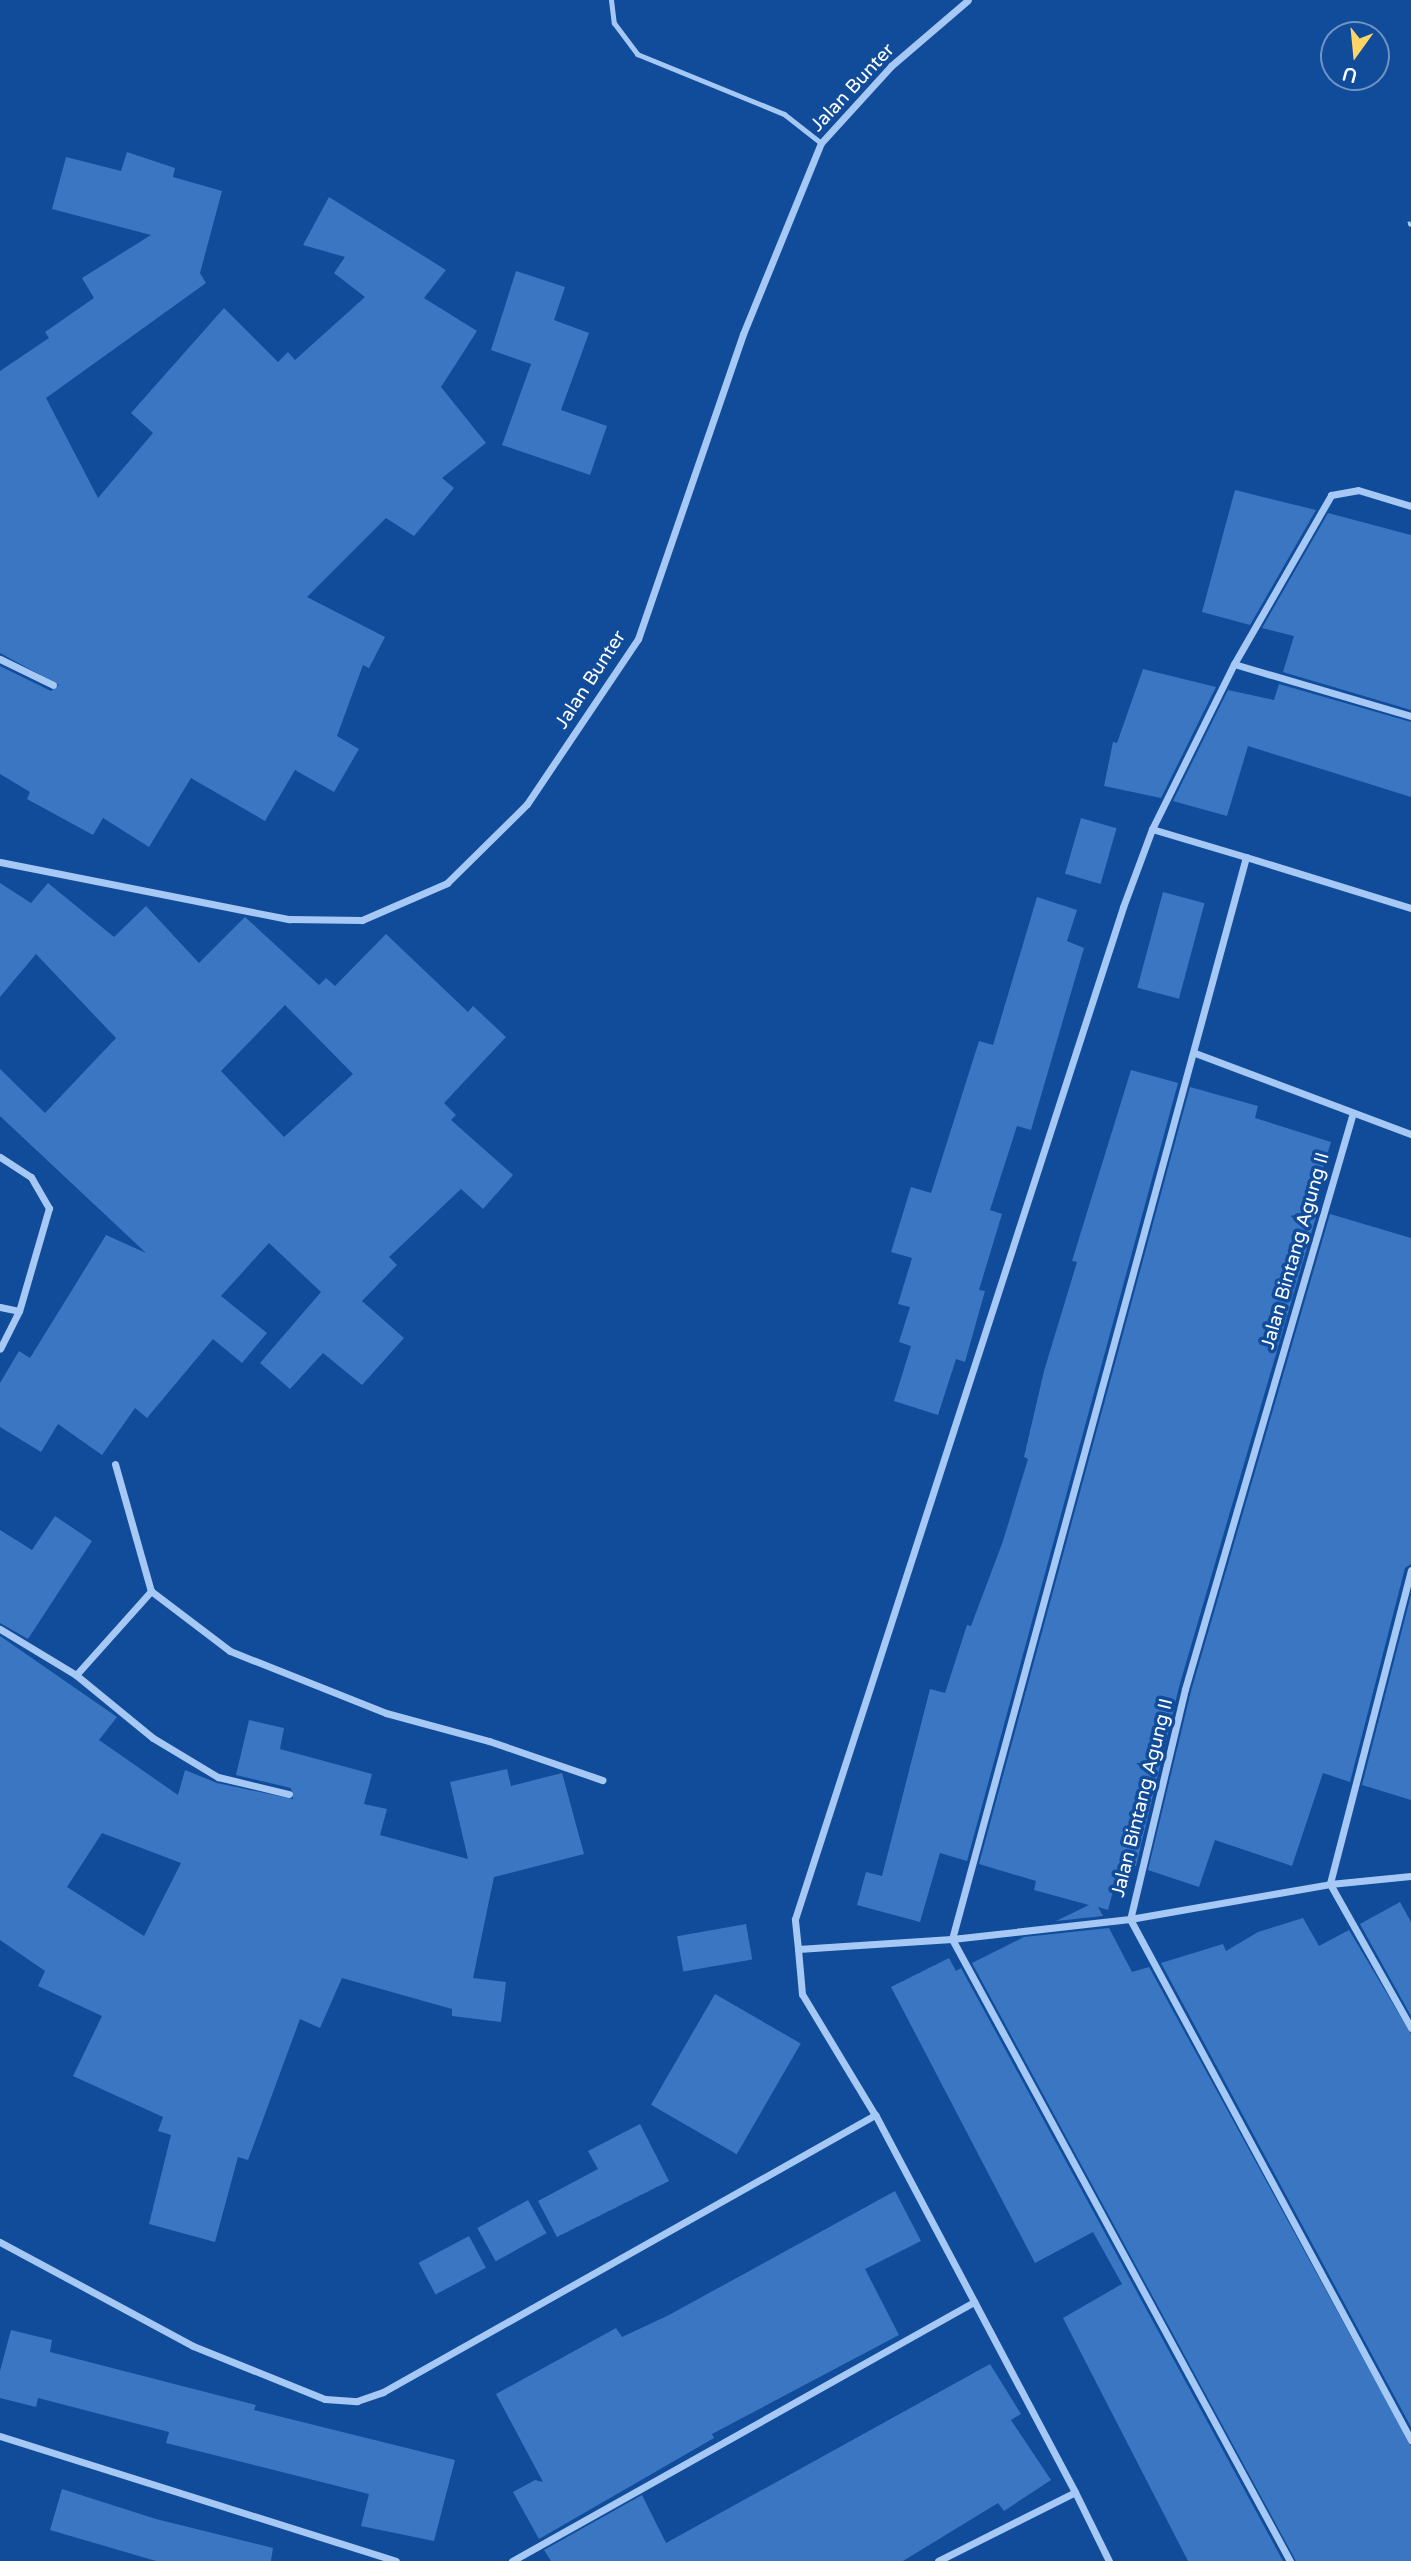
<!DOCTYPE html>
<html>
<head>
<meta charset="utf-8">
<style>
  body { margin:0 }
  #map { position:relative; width:1411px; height:2561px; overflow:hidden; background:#114c9b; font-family:"Varela Round",sans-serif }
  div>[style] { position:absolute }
  .building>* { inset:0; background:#3a76c2; transform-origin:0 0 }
  .path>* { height:4.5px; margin-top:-2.25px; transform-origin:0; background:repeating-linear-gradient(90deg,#a5c8f4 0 3.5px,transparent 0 8.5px) }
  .service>* { height:5px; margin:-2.5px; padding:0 2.5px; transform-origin:2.5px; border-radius:2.5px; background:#a5c8f4 }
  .minor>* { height:7px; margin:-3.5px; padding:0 3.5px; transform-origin:3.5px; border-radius:3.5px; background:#a5c8f4 }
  span { translate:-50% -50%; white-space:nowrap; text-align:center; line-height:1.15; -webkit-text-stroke:7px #114c9b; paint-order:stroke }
  .street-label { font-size:19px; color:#fff }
  .north { position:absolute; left:1320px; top:21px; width:70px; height:70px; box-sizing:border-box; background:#114c9b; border:2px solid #7094c3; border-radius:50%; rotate:195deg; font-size:19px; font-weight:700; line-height:28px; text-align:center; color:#fff }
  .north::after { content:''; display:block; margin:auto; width:24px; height:32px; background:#ffd568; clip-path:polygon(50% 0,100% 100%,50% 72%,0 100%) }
</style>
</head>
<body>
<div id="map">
  <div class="building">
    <div style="clip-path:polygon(127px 152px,175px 168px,173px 177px,222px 191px,200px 273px,206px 283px,46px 398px,98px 498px,153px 433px,131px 413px,224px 308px,278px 362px,288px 352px,295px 360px,365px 297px,334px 273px,345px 257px,303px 245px,329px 197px,446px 270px,424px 298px,477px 331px,441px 387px,486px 443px,442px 478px,454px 488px,414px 536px,386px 518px,307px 597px,385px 637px,369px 668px,363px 665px,337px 736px,359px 749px,334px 792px,295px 770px,265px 821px,191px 778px,149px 847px,103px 818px,93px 835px,27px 799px,30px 792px,0 774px,0 666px,51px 691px,59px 685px,0 653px,0 371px,49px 338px,45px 332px,94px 298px,82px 278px,151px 235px,52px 209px,66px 157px,121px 171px)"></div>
    <div style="clip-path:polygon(516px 271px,565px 287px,554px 320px,589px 333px,561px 410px,607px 426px,590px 475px,502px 445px,531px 364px,491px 350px)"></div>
    <div style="clip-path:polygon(1235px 490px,1316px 510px,1250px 625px,1202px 612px)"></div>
    <div style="clip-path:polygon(1328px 513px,1411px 535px,1411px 710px,1283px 672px,1294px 636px,1262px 628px)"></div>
    <div style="clip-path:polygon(1143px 669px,1216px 687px,1161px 798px,1104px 786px,1113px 742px,1117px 743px)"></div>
    <div style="clip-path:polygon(1279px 684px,1411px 722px,1411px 797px,1248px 746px,1227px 816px,1173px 801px,1228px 690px,1274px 700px)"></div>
    <div style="left:1081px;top:818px;width:37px;height:58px;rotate:16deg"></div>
    <div style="clip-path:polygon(evenodd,0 883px,31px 903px,48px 883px,114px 937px,146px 906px,199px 963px,245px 917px,319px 985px,326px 978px,335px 986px,386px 934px,468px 1012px,473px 1006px,506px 1037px,444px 1103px,456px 1115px,451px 1120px,513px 1175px,483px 1209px,461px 1189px,389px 1257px,397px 1265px,362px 1301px,404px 1338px,362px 1385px,323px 1353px,290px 1389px,260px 1363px,321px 1292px,269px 1243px,221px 1296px,267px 1333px,242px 1363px,213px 1339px,147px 1418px,135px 1408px,102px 1455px,58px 1424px,41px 1452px,0 1427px,0 1383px,19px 1351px,30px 1358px,106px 1235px,146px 1253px,0 1116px,0 1069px,45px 1113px,116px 1038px,36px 954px,0 997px,0 883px,285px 1005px,353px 1074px,284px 1137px,221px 1071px,285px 1005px)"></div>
    <div style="left:1163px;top:892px;width:43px;height:99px;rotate:15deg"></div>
    <div style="clip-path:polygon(1037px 897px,1077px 910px,1067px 941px,1084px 948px,1031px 1130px,1017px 1126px,990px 1210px,1002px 1214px,979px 1290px,985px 1291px,965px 1362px,956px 1359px,938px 1415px,894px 1401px,911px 1346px,899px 1342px,910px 1307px,898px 1304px,912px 1258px,891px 1252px,911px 1187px,931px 1193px,979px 1041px,993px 1045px)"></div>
    <div style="clip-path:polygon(1131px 1070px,1178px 1083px,967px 1861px,940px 1853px,920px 1922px,857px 1905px,866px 1872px,882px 1876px,930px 1689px,945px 1693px,967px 1625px,971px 1626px,1003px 1541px,1028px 1459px,1024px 1457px,1044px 1371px,1077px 1262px,1072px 1261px)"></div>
    <div style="clip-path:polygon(1190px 1087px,1258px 1106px,1255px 1118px,1331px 1142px,1311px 1208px,1318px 1210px,1179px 1687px,1136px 1866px,1121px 1861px,1108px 1910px,1098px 1907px,1103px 1916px,1056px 1921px,1089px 1905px,1034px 1890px,1036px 1881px,979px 1864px)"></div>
    <div style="clip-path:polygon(1330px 1214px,1411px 1238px,1411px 1564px,1405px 1568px,1350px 1782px,1323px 1773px,1292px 1866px,1215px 1840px,1199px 1887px,1148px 1870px,1191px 1691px)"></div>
    <div style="clip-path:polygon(55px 1516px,92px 1541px,28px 1639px,0 1623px,0 1530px,32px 1550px)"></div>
    <div style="clip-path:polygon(1411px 1595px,1411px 1800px,1362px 1785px)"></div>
    <div style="clip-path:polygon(evenodd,0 1636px,117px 1717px,99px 1740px,178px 1795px,185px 1770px,217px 1783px,293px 1799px,291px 1788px,236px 1775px,249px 1720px,284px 1728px,280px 1749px,372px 1774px,364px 1804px,387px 1809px,380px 1835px,468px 1859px,450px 1782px,507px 1769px,511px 1786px,562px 1773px,584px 1854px,494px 1877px,473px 1978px,506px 1982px,501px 2022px,452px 2016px,452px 2009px,342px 1978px,320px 2028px,300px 2019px,248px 2160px,238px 2157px,215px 2242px,149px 2224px,171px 2135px,158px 2131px,163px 2117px,73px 2076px,102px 2016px,38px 1986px,45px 1971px,0 1940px,0 1636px,102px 1833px,181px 1863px,144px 1936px,67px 1887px,102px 1833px)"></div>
    <div style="clip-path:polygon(1400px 1902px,1411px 1922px,1411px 2016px,1360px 1924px)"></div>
    <div style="clip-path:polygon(1303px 1918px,1319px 1946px,1349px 1930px,1411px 2034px,1411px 2427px,1161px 1963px,1223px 1944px,1226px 1951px,1258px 1932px)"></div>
    <div style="left:746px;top:1924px;width:36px;height:70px;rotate:80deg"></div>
    <div style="clip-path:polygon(1109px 1928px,1132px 1972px,1149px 1967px,1411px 2446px,1411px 2561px,1296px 2561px,972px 1963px,1024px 1937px)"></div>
    <div style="clip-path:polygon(949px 1958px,956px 1971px,961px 1968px,1283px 2561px,1188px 2561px,1063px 2318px,1122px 2284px,1093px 2232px,1035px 2263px,891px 1987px)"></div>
    <div style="left:715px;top:1994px;width:99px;height:128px;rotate:30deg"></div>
    <div style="clip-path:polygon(640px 2124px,669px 2181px,557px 2237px,538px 2201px,598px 2169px,588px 2151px)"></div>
    <div style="clip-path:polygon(895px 2191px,921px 2241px,865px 2269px,899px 2335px,712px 2434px,714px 2438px,539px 2539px,513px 2492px,535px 2480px,543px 2482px,496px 2394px,616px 2328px,622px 2337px,669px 2315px)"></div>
    <div style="left:528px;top:2200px;width:38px;height:58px;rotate:61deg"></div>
    <div style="left:469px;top:2236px;width:36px;height:57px;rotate:62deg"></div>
    <div style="clip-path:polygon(11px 2330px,52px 2340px,50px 2352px,256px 2405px,254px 2410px,455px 2460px,434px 2541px,361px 2526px,369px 2494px,166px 2443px,169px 2432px,38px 2398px,36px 2407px,0 2398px,0 2371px)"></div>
    <div style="clip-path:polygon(990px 2364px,1021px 2414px,1011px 2420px,1051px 2480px,1004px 2511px,998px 2503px,903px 2561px,551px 2561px,544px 2550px,642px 2495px,666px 2543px)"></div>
    <div style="clip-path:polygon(62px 2489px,156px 2519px,273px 2548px,271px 2561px,156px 2561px,50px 2530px)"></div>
  </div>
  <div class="path">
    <div style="left:1408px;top:224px;width:3px;rotate:-18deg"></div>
  </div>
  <div class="service">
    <div style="left:611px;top:0;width:23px;rotate:83deg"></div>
    <div style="left:614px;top:23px;width:39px;rotate:53deg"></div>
    <div style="left:637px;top:54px;width:159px;rotate:22.2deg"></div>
    <div style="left:784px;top:114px;width:47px;rotate:38.1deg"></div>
  </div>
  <div class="minor">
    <div style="left:0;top:659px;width:59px;rotate:26.1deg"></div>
    <div style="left:1234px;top:664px;width:184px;rotate:16.4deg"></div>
    <div style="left:1152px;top:829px;width:98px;rotate:16.6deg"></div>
    <div style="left:1246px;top:857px;width:1121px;rotate:105.2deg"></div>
    <div style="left:952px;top:1939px;width:708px;rotate:61.48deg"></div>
    <div style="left:1246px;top:857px;width:173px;rotate:17.2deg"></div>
    <div style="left:0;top:862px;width:295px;rotate:11.2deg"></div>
    <div style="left:289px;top:919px;width:73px;rotate:0.8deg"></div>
    <div style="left:362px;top:920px;width:93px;rotate:-23.5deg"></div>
    <div style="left:447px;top:883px;width:112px;rotate:-44.6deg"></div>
    <div style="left:527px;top:804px;width:199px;rotate:-56.1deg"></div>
    <div style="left:638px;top:639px;width:323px;rotate:-71deg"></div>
    <div style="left:743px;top:334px;width:206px;rotate:-67.8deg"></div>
    <div style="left:821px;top:143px;width:104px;rotate:-47.7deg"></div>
    <div style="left:891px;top:66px;width:101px;rotate:-40.6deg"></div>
    <div style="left:1195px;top:1053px;width:231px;rotate:20.6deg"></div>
    <div style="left:1352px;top:1116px;width:597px;rotate:106.25deg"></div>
    <div style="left:1185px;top:1689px;width:236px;rotate:103.4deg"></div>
    <div style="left:1130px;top:1919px;width:592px;rotate:61.66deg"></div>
    <div style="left:0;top:1157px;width:37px;rotate:33deg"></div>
    <div style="left:31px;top:1177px;width:36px;rotate:60deg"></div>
    <div style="left:49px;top:1208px;width:107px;rotate:106.2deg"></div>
    <div style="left:19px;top:1311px;width:42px;rotate:116.6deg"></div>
    <div style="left:0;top:1307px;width:19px;rotate:12deg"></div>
    <div style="left:115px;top:1464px;width:132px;rotate:74.2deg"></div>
    <div style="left:1411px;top:1570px;width:324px;rotate:104.5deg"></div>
    <div style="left:1330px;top:1884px;width:165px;rotate:60.6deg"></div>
    <div style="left:0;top:1629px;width:89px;rotate:31.2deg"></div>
    <div style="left:76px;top:1675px;width:99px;rotate:39.3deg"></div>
    <div style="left:153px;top:1738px;width:76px;rotate:31deg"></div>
    <div style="left:218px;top:1777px;width:73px;rotate:13.5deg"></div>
    <div style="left:76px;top:1675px;width:113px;rotate:-48.2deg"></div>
    <div style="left:151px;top:1591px;width:99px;rotate:37.2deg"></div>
    <div style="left:230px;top:1651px;width:168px;rotate:21.7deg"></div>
    <div style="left:386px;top:1713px;width:107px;rotate:15.2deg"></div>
    <div style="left:489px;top:1741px;width:120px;rotate:19deg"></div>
    <div style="left:798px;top:1949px;width:30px;rotate:-96deg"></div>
    <div style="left:795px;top:1919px;width:1064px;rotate:-72.04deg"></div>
    <div style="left:1123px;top:907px;width:83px;rotate:-69.6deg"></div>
    <div style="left:1152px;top:829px;width:184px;rotate:-63.6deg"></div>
    <div style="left:1234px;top:664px;width:195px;rotate:-60.1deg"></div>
    <div style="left:1331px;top:495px;width:27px;rotate:-10deg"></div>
    <div style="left:1358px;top:490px;width:55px;rotate:16.8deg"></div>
    <div style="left:0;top:2242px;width:219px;rotate:28.3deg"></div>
    <div style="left:193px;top:2346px;width:142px;rotate:21.9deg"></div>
    <div style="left:325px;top:2399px;width:32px;rotate:4deg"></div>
    <div style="left:357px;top:2401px;width:28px;rotate:-19deg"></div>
    <div style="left:383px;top:2392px;width:565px;rotate:-29.38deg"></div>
    <div style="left:0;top:2436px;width:415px;rotate:17.5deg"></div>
    <div style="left:1075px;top:2492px;width:427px;rotate:-117.9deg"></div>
    <div style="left:875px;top:2115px;width:141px;rotate:-121.1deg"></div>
    <div style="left:802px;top:1994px;width:45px;rotate:-95.1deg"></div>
    <div style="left:798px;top:1949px;width:154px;rotate:-3.7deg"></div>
    <div style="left:952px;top:1939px;width:179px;rotate:-6.4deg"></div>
    <div style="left:1130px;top:1919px;width:203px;rotate:-9.9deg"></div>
    <div style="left:1330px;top:1884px;width:81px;rotate:-5.6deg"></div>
    <div style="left:512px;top:2561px;width:530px;rotate:-29.28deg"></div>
    <div style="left:938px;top:2561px;width:153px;rotate:-26.7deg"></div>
    <div style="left:1075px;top:2492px;width:77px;rotate:63.8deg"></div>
  </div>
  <div class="street-label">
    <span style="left:853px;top:88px;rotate:-47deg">Jalan Bunter</span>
    <span style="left:591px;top:680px;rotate:-57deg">Jalan Bunter</span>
    <span style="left:1296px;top:1251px;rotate:-74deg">Jalan Bintang Agung II</span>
    <span style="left:1143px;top:1798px;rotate:-76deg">Jalan Bintang Agung II</span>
  </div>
  <div class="north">U</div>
</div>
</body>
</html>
